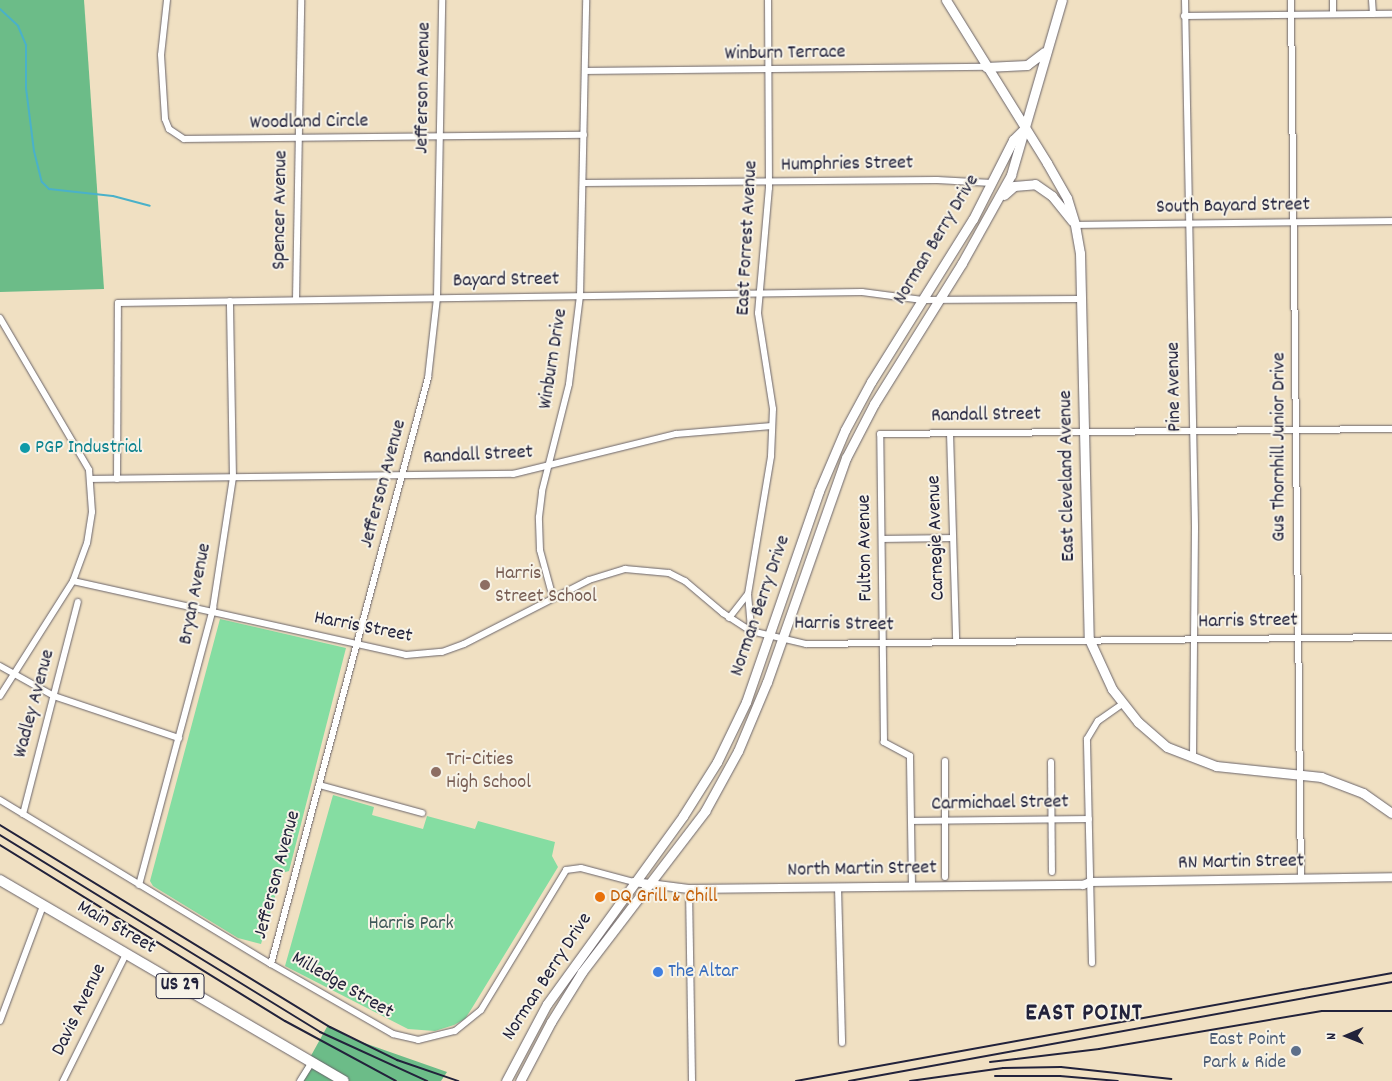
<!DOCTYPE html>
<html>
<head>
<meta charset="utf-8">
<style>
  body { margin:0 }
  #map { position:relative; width:1392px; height:1081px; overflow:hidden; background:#f0e0c2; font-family:Dekko,sans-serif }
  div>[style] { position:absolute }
  .green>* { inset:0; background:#85dda2 }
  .forest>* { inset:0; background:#6cbc88 }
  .stream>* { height:2px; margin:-1px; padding:0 1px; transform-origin:1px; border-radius:1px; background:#4ab1c9 }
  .roads { filter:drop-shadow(0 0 1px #6a646a) drop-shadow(0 0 1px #6a646a) }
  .minor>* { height:6px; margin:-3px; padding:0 3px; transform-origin:3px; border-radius:3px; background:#fff }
  .tertiary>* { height:8px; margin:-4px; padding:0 4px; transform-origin:4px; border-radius:4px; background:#fff }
  .secondary>* { height:9px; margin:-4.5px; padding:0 4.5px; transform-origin:4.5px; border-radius:4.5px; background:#fff }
  .primary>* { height:10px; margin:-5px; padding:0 5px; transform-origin:5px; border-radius:5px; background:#fff }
  .rail>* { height:2px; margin:-1px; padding:0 1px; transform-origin:1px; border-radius:1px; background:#22223b }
  .dots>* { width:14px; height:14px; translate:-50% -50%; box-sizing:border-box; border:2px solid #f7f3e8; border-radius:50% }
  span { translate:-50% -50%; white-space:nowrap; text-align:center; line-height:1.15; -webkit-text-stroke:4px #f7f3e8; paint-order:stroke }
  .shield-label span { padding:1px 4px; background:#f7f3e8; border:1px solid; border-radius:4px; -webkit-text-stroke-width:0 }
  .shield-label { font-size:19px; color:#22223b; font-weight:700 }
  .street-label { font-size:20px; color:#22223b }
  .culture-label { font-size:20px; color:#0d838f }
  .left { translate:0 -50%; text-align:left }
  .education-label { font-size:20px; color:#785e54 }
  .food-label { font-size:20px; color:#c56008 }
  .park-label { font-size:20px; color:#405a5a }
  .shop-label { font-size:20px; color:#366cbe }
  .service-label { font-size:20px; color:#4e5e75 }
  .right { translate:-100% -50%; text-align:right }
  .district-label { font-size:25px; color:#22223b; font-weight:700; letter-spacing:1px }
  .north { position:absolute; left:1322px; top:1011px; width:50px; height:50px; -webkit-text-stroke:4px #f7f3e8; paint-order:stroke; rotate:269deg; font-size:14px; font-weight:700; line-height:20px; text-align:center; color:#22223b }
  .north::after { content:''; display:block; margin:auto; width:18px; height:22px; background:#22223b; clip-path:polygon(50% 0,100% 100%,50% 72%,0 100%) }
</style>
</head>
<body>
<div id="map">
  <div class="green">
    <div style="clip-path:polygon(220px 619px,346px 648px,289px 871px,282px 873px,261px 944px,238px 938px,153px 886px,150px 881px)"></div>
    <div style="clip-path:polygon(333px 795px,374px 807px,372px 815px,423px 829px,427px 816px,475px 829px,478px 821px,555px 842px,552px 856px,558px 867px,472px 1008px,465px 1019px,454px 1025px,435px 1031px,408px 1029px,285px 966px)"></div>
  </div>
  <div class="forest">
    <div style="clip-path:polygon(0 0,84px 0,104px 289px,0 292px)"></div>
    <div style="clip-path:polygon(328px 1025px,350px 1038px,447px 1072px,441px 1081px,297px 1081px)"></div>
  </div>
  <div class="stream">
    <div style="left:0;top:9px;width:25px;rotate:43deg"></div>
    <div style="left:18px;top:26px;width:21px;rotate:67deg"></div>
    <div style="left:26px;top:45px;width:43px;rotate:90deg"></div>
    <div style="left:26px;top:88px;width:64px;rotate:82.8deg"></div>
    <div style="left:34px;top:151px;width:32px;rotate:76deg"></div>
    <div style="left:42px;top:182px;width:10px;rotate:45deg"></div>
    <div style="left:49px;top:189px;width:64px;rotate:6.2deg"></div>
    <div style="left:113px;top:196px;width:38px;rotate:15deg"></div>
  </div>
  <div class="roads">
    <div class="minor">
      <div style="left:167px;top:0;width:55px;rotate:96.2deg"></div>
      <div style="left:161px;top:55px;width:64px;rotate:86.4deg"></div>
      <div style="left:165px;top:119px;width:11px;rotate:68deg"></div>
      <div style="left:169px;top:129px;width:18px;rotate:34deg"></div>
      <div style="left:184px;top:139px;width:400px;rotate:-0.6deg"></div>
      <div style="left:1185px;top:0;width:528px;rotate:88.91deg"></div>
      <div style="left:1195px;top:528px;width:230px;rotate:90.5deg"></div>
      <div style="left:1291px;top:0;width:878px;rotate:89.35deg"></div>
      <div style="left:1333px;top:0;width:14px;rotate:90deg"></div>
      <div style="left:1372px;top:0;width:14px;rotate:86deg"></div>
      <div style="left:1184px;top:16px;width:208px;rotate:-0.6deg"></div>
      <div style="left:585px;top:71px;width:401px;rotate:-0.6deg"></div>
      <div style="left:583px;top:183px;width:354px;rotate:-0.5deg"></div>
      <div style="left:937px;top:180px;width:55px;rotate:3.1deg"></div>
      <div style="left:1075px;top:225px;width:317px;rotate:-0.7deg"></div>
      <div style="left:296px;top:300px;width:300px;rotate:-89deg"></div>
      <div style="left:0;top:318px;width:176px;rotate:59.6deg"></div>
      <div style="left:89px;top:470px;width:42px;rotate:85.9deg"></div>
      <div style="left:92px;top:512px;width:31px;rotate:99deg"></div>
      <div style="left:87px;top:543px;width:40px;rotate:110.2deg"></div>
      <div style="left:73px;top:581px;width:136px;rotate:122.4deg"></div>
      <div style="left:950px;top:433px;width:208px;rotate:88.3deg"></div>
      <div style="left:90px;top:479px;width:423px;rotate:-0.7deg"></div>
      <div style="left:513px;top:474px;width:168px;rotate:-13.8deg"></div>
      <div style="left:676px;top:434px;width:96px;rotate:-4.8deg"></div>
      <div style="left:117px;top:479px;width:176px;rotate:-89.7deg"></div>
      <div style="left:118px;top:303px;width:744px;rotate:-0.85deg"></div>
      <div style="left:862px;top:292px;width:61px;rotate:7.6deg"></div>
      <div style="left:922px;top:300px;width:158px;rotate:-0.4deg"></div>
      <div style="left:882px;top:539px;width:71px;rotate:-0.8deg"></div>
      <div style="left:73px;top:581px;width:341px;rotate:12.5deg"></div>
      <div style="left:406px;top:655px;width:36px;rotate:-5deg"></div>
      <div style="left:442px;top:652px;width:23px;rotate:-20deg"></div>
      <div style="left:464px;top:644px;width:140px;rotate:-27.1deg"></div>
      <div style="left:589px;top:580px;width:38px;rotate:-17deg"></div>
      <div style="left:625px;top:569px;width:44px;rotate:5.2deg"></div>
      <div style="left:669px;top:573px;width:18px;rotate:27deg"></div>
      <div style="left:685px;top:581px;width:50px;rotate:40.1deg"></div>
      <div style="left:723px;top:613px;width:33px;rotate:33deg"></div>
      <div style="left:751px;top:631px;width:57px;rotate:13.3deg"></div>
      <div style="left:806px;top:644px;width:586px;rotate:-0.68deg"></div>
      <div style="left:748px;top:594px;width:37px;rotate:85deg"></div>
      <div style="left:553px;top:598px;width:50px;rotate:-105.2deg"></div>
      <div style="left:540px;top:550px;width:33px;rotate:-92deg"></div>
      <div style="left:539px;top:517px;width:26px;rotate:-83deg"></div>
      <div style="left:542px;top:491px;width:110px;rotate:-75.8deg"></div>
      <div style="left:569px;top:384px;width:89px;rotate:-82.9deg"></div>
      <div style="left:580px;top:296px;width:296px;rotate:-88.8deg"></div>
      <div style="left:729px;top:618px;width:31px;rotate:-52deg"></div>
      <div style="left:748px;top:594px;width:140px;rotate:-80.5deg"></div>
      <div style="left:771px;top:456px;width:47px;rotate:-87.6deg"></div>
      <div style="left:773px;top:409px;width:97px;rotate:-98.9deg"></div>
      <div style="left:758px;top:313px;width:125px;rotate:-85deg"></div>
      <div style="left:769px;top:188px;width:188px;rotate:-90.3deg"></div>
      <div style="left:0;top:666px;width:62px;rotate:29.1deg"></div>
      <div style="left:54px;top:696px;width:132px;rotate:18.6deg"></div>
      <div style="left:945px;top:761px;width:116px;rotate:90deg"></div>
      <div style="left:1051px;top:762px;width:110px;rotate:89.5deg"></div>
      <div style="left:319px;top:785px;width:107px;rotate:15.2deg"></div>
      <div style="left:0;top:800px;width:317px;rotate:31.2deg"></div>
      <div style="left:271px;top:964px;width:141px;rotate:29.8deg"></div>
      <div style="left:393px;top:1034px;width:26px;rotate:13deg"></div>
      <div style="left:418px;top:1040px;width:38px;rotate:-14deg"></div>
      <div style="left:455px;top:1031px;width:33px;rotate:-39deg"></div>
      <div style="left:481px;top:1010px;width:164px;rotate:-58.7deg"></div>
      <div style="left:566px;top:870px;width:15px;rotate:-8deg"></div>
      <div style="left:581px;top:868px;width:55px;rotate:14.8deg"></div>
      <div style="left:23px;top:814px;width:219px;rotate:-75.5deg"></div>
      <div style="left:911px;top:821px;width:178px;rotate:-0.6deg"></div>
      <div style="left:139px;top:885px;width:287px;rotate:-75deg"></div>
      <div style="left:213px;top:608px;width:132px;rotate:-81.3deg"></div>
      <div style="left:233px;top:478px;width:177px;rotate:-91deg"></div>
      <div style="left:912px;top:886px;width:130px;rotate:-90.9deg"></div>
      <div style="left:910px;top:756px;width:30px;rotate:-152deg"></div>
      <div style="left:884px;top:742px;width:308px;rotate:-90.7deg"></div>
      <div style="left:880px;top:434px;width:512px;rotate:-0.56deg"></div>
      <div style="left:838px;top:887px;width:156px;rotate:88.5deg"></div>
      <div style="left:689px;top:889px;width:192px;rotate:89.1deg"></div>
      <div style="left:1092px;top:963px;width:224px;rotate:-91.3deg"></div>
      <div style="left:1087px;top:739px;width:21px;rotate:-59deg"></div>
      <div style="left:1098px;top:721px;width:29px;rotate:-35deg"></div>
      <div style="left:271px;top:964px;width:607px;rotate:-75deg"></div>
      <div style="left:428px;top:378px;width:81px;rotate:-83.6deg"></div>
      <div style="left:437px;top:298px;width:298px;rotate:-89deg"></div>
      <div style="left:0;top:1021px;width:123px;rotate:-69.5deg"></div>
      <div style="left:63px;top:1081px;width:142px;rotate:-63.6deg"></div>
      <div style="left:300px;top:1081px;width:22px;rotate:-58deg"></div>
    </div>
    <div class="tertiary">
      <div style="left:634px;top:882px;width:55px;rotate:7.3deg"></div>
      <div style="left:689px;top:889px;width:394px;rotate:-0.6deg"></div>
      <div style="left:1083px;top:885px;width:8px;rotate:-23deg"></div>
      <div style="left:1090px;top:882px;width:302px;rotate:-0.9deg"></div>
    </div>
    <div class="secondary">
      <div style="left:946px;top:0;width:192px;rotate:58.2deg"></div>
      <div style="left:1047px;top:163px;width:40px;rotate:60.3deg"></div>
      <div style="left:1067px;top:198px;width:28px;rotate:73deg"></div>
      <div style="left:1075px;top:225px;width:28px;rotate:80deg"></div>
      <div style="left:1080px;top:253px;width:386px;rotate:88.7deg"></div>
      <div style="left:1089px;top:639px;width:55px;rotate:65.3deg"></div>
      <div style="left:1112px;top:689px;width:42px;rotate:51.8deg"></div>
      <div style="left:1138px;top:722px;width:38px;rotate:41deg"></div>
      <div style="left:1167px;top:747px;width:53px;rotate:21.2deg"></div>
      <div style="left:1216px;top:766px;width:106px;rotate:6deg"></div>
      <div style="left:1321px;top:777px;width:45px;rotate:20.9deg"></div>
      <div style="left:1363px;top:793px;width:35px;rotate:35deg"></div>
      <div style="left:986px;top:67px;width:41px;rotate:-2.8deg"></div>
      <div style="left:1027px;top:65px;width:21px;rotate:-37deg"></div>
      <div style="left:1004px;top:195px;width:13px;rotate:-42deg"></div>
      <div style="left:1014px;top:186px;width:21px;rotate:-5deg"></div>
      <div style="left:1035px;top:184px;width:21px;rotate:35deg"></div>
      <div style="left:1052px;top:196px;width:32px;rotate:51deg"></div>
      <div style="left:506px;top:1081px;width:87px;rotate:-62deg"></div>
      <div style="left:547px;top:1004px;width:232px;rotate:-54.1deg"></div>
      <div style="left:683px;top:816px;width:64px;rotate:-57.8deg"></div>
      <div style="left:717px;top:762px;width:67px;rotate:-64.2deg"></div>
      <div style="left:746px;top:702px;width:223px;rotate:-70.9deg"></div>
      <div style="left:819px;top:491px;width:66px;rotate:-66.9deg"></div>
      <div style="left:845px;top:430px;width:55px;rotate:-61.6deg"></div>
      <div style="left:871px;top:382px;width:192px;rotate:-58deg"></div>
      <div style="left:973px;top:219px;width:89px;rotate:-63.1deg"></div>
      <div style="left:1013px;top:140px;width:16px;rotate:-45deg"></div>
      <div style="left:520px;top:1081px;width:67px;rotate:-62.3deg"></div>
      <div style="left:551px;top:1022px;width:59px;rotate:-58.2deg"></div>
      <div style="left:582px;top:972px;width:203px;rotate:-52.6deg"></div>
      <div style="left:705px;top:811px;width:68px;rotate:-61.2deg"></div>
      <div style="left:738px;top:751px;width:75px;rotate:-67.2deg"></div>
      <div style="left:767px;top:682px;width:238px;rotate:-70.6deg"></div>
      <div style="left:846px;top:458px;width:61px;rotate:-62.6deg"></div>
      <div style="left:874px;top:404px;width:166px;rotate:-58deg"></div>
      <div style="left:962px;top:263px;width:101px;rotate:-60.9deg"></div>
      <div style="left:1011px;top:175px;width:182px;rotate:-73.8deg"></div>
    </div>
    <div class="primary">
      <div style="left:0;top:880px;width:398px;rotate:30.3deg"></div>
    </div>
  </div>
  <div class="rail">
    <div style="left:0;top:825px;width:387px;rotate:31.5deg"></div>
    <div style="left:330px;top:1027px;width:75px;rotate:26.2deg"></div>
    <div style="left:397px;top:1060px;width:65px;rotate:19deg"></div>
    <div style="left:0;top:835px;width:376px;rotate:31.6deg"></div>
    <div style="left:320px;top:1032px;width:118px;rotate:24.6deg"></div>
    <div style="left:0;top:845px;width:335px;rotate:31.7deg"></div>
    <div style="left:285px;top:1021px;width:126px;rotate:28.4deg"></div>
    <div style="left:990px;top:1062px;width:110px;rotate:-6.8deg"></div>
    <div style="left:1099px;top:1049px;width:226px;rotate:-9.7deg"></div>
    <div style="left:1322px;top:1011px;width:70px"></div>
    <div style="left:995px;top:1076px;width:65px"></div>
    <div style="left:1060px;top:1076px;width:58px;rotate:4.9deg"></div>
    <div style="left:796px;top:1081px;width:606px;rotate:-10.27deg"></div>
    <div style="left:849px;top:1081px;width:552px;rotate:-10.33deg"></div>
    <div style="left:910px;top:1081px;width:94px;rotate:-8deg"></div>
    <div style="left:1003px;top:1068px;width:58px;rotate:-1deg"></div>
    <div style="left:1061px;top:1067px;width:111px;rotate:6.2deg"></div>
  </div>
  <div class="dots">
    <div style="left:25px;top:448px;background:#0f9aa8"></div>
    <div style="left:485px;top:585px;background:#8d6e63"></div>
    <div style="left:436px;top:772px;background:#8d6e63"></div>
    <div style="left:600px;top:897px;background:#e8710a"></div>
    <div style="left:658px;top:972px;background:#3f7fe0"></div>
    <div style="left:1296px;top:1051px;background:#5c6f8a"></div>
  </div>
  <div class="shield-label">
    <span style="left:180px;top:986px">US 29</span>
  </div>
  <div class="street-label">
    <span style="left:785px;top:54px;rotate:-1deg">Winburn Terrace</span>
    <span style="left:424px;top:88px;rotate:-89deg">Jefferson Avenue</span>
    <span style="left:309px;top:123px;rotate:-1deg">Woodland Circle</span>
    <span style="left:847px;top:165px;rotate:-1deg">Humphries Street</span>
    <span style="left:1233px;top:207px;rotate:-1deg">South Bayard Street</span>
    <span style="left:281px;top:210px;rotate:-89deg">Spencer Avenue</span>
    <span style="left:748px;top:238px;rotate:-87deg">East Forrest Avenue</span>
    <span style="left:937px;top:240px;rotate:-59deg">Norman Berry Drive</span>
    <span style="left:506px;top:281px;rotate:-1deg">Bayard Street</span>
    <span style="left:554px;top:359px;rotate:-81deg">Winburn Drive</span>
    <span style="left:1175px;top:387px;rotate:-91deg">Pine Avenue</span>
    <span style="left:986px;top:416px;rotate:-1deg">Randall Street</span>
    <span style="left:1280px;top:447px;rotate:-90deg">Gus Thornhill Junior Drive</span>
    <span style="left:478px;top:456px;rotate:-3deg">Randall Street</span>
    <span style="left:1068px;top:476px;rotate:-91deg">East Cleveland Avenue</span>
    <span style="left:384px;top:484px;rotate:-75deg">Jefferson Avenue</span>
    <span style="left:937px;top:538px;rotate:-92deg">Carnegie Avenue</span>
    <span style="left:866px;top:548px;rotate:-91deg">Fulton Avenue</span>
    <span style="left:196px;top:594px;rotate:-79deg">Bryan Avenue</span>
    <span style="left:761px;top:606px;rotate:-71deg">Norman Berry Drive</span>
    <span style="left:1248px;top:622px;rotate:-1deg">Harris Street</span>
    <span style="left:844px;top:625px;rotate:1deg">Harris Street</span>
    <span style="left:363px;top:628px;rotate:11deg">Harris Street</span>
    <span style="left:35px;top:704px;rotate:-75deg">Wadley Avenue</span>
    <span style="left:1000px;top:804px;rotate:-1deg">Carmichael Street</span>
    <span style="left:1241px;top:863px;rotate:-1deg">RN Martin Street</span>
    <span style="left:862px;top:870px;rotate:-1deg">North Martin Street</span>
    <span style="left:278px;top:875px;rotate:-75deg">Jefferson Avenue</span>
    <span style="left:116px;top:928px;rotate:30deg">Main Street</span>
    <span style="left:548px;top:977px;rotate:-57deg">Norman Berry Drive</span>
    <span style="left:342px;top:986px;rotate:30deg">Milledge Street</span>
    <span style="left:80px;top:1010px;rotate:-64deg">Davis Avenue</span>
  </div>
  <div class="culture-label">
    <span class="left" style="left:35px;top:448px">PGP Industrial</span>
  </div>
  <div class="education-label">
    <span class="left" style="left:495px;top:586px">Harris<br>Street School</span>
    <span class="left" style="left:446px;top:772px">Tri-Cities<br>High School</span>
  </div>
  <div class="food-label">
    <span class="left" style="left:610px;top:897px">DQ Grill &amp; Chill</span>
  </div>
  <div class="park-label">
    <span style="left:411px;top:924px">Harris Park</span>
  </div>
  <div class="shop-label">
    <span class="left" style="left:668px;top:972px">The Altar</span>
  </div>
  <div class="service-label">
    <span class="right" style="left:1286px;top:1052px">East Point<br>Park &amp; Ride</span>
  </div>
  <div class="district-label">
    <span style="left:1084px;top:1014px">EAST POINT</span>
  </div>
  <div class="north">N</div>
</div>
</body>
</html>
